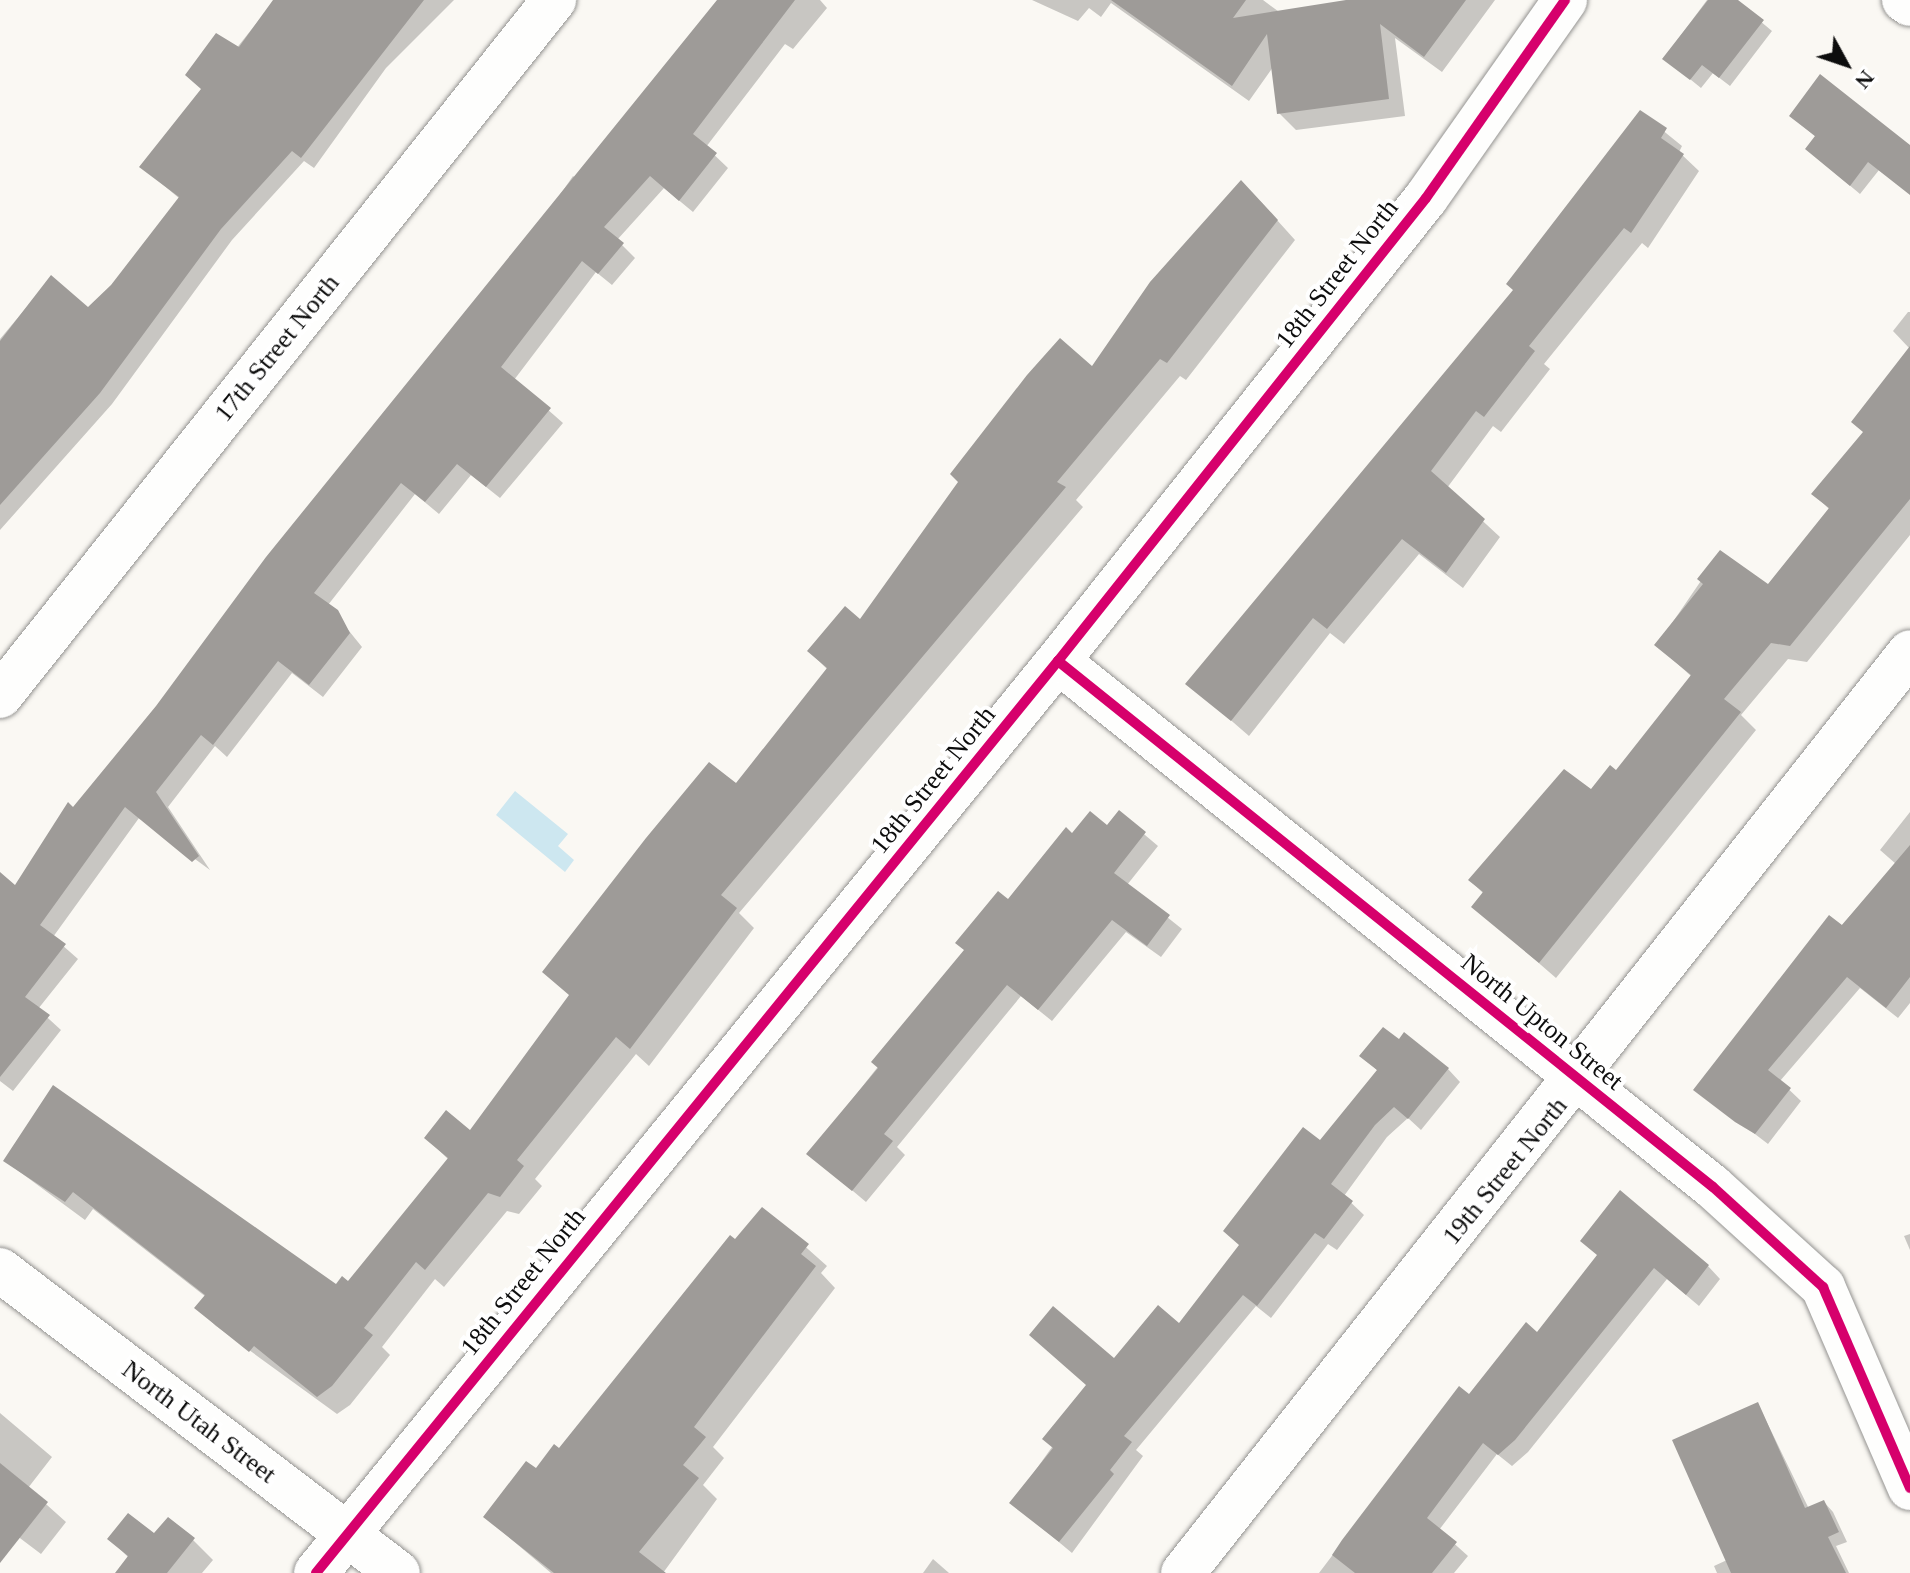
<!DOCTYPE html>
<html>
<head>
<meta charset="utf-8">
<style>
  body { margin:0 }
  #map { position:relative; width:1910px; height:1573px; overflow:hidden; background:#faf8f3; font-family:Georgia,serif }
  div>[style] { position:absolute }
  .water>* { inset:0; background:#cde7f0 }
  .shadow>* { inset:0; background:#0003 }
  .building>* { inset:0; background:#9e9b98 }
  .roads { filter:drop-shadow(0 0 2px #949391) drop-shadow(0 0 2px #949391) }
  .minor>* { height:44px; margin:-22px; padding:0 22px; transform-origin:22px; border-radius:22px; background:#fefefd }
  .cycleway>* { height:10px; margin:-5px; padding:0 5px; transform-origin:5px; border-radius:5px; background:#d6006c }
  span { translate:-50% -50%; white-space:nowrap; text-align:center; line-height:1.15; -webkit-text-stroke:8px #fff; paint-order:stroke }
  .street-label { font-size:26px; color:#0d0d0d }
  .north { position:absolute; left:1806px; top:24px; width:80px; height:80px; -webkit-text-stroke:6px #fff; paint-order:stroke; rotate:130deg; font-size:22px; font-weight:700; line-height:32px; text-align:center; color:#0d0d0d }
  .north::after { content:''; display:block; margin:auto; width:28px; height:36px; background:#0d0d0d; clip-path:polygon(50% 0,100% 100%,50% 72%,0 100%) }
</style>
</head>
<body>
<div id="map">
  <div class="water">
    <div style="clip-path:polygon(515px 791px,568px 834px,558px 846px,574px 860px,565px 872px,496px 815px)"></div>
  </div>
  <div class="shadow">
    <div style="clip-path:polygon(275px 0,454px 0,386px 68px,314px 168px,304px 161px,232px 240px,112px 404px,0 530px,0 339px,51px 278px,88px 309px,113px 286px,180px 199px,142px 167px)"></div>
    <div style="clip-path:polygon(722px 0,820px 0,827px 8px,793px 49px,785px 44px,706px 147px,728px 168px,693px 212px,664px 188px,617px 240px,635px 258px,612px 285px,596px 272px,514px 380px,563px 423px,500px 498px,471px 475px,439px 514px,415px 494px,328px 605px,362px 647px,323px 697px,292px 673px,227px 757px,215px 746px,168px 807px,210px 870px,139px 818px,53px 937px,78px 959px,38px 1009px,61px 1030px,13px 1091px,0 1081px,0 896px,15px 888px,519px 254px,573px 176px,578px 180px)"></div>
    <div style="clip-path:polygon(1032px 0,1263px 0,1282px 14px,1355px 0,1495px 0,1442px 72px,1395px 38px,1405px 116px,1296px 130px,1279px 113px,1273px 67px,1249px 101px,1111px 3px,1101px 17px,1089px 8px,1078px 21px)"></div>
    <div style="clip-path:polygon(1707px 0,1735px 0,1772px 31px,1730px 86px,1713px 73px,1701px 88px,1664px 58px)"></div>
    <div style="clip-path:polygon(1640px 112px,1682px 146px,1679px 152px,1699px 171px,1648px 248px,1642px 243px,1544px 364px,1550px 369px,1501px 432px,1493px 426px,1447px 488px,1500px 537px,1463px 588px,1419px 554px,1344px 644px,1330px 633px,1249px 736px,1188px 683px,1515px 290px)"></div>
    <div style="clip-path:polygon(1791px 116px,1910px 147px,1910px 194px,1879px 170px,1860px 194px,1817px 158px,1817px 138px)"></div>
    <div style="clip-path:polygon(1260px 201px,1295px 240px,1186px 380px,1180px 376px,1076px 500px,1083px 507px,739px 913px,754px 928px,649px 1066px,636px 1054px,535px 1179px,542px 1186px,519px 1214px,507px 1211px,444px 1287px,435px 1279px,382px 1347px,390px 1355px,350px 1405px,337px 1414px,216px 1326px,197px 1308px,206px 1297px,93px 1209px,85px 1220px,5px 1161px,336px 1287px,348px 1284px,449px 1160px,426px 1138px,471px 1133px,828px 670px,809px 651px,860px 622px,1092px 369px)"></div>
    <div style="clip-path:polygon(1908px 312px,1910px 312px,1910px 349px,1893px 331px)"></div>
    <div style="clip-path:polygon(1910px 349px,1910px 535px,1807px 662px,1788px 659px,1741px 715px,1756px 730px,1556px 978px,1474px 907px,1484px 894px,1470px 880px,1617px 773px,1692px 677px,1657px 645px,1720px 553px,1768px 587px,1830px 510px,1814px 494px,1865px 433px)"></div>
    <div style="clip-path:polygon(1910px 812px,1910px 1003px,1898px 1018px,1860px 988px,1780px 1081px,1801px 1101px,1768px 1144px,1696px 1089px,1896px 864px,1880px 850px)"></div>
    <div style="clip-path:polygon(1119px 813px,1158px 846px,1127px 885px,1182px 929px,1161px 957px,1126px 932px,1052px 1021px,1021px 996px,897px 1147px,905px 1155px,866px 1202px,809px 1154px,1008px 902px,1073px 836px,1108px 828px)"></div>
    <div style="clip-path:polygon(1362px 1056px,1448px 1069px,1460px 1082px,1421px 1130px,1408px 1118px,1387px 1137px,1344px 1196px,1364px 1215px,1337px 1250px,1328px 1244px,1271px 1318px,1256px 1306px,1136px 1450px,1143px 1456px,1072px 1553px,1012px 1503px,1114px 1360px,1179px 1326px,1378px 1071px)"></div>
    <div style="clip-path:polygon(763px 1209px,827px 1266px,821px 1273px,835px 1288px,713px 1447px,724px 1458px,703px 1485px,717px 1499px,663px 1573px,551px 1573px,485px 1517px,559px 1451px)"></div>
    <div style="clip-path:polygon(1910px 1234px,1910px 1250px,1904px 1236px)"></div>
    <div style="clip-path:polygon(1599px 1256px,1708px 1266px,1720px 1279px,1699px 1306px,1667px 1279px,1528px 1452px,1512px 1466px,1497px 1454px,1439px 1530px,1468px 1556px,1454px 1573px,1319px 1573px,1459px 1388px,1470px 1396px,1537px 1335px)"></div>
    <div style="clip-path:polygon(1758px 1404px,1809px 1509px,1824px 1502px,1833px 1512px,1847px 1542px,1836px 1546px,1849px 1573px,1717px 1573px,1714px 1566px,1727px 1560px)"></div>
    <div style="clip-path:polygon(0 1413px,52px 1457px,28px 1488px,66px 1522px,41px 1554px,0 1523px)"></div>
    <div style="clip-path:polygon(154px 1536px,193px 1540px,213px 1560px,202px 1573px,120px 1573px,129px 1558px,110px 1539px)"></div>
    <div style="clip-path:polygon(933px 1559px,949px 1573px,923px 1573px)"></div>
  </div>
  <div class="building">
    <div style="clip-path:polygon(273px 0,424px 0,301px 158px,292px 151px,221px 229px,100px 393px,0 505px,0 341px,51px 275px,88px 307px,111px 285px,179px 197px,139px 167px,201px 89px,185px 75px,216px 33px,239px 47px)"></div>
    <div style="clip-path:polygon(717px 0,795px 0,693px 134px,717px 153px,679px 201px,650px 176px,604px 227px,624px 243px,598px 274px,582px 261px,501px 367px,551px 408px,486px 487px,457px 464px,425px 502px,401px 483px,314px 593px,338px 610px,350px 633px,309px 685px,278px 661px,213px 745px,201px 735px,156px 792px,199px 856px,192px 862px,125px 807px,40px 925px,66px 944px,25px 997px,50px 1015px,0 1077px,0 872px,15px 885px,68px 802px,73px 807px,156px 706px,266px 557px)"></div>
    <div style="clip-path:polygon(1111px 0,1246px 0,1233px 18px,1346px 0,1466px 0,1424px 57px,1380px 24px,1389px 99px,1277px 114px,1267px 34px,1232px 86px)"></div>
    <div style="clip-path:polygon(1708px 0,1738px 0,1764px 20px,1719px 78px,1702px 65px,1690px 80px,1662px 59px)"></div>
    <div style="clip-path:polygon(1820px 74px,1910px 145px,1910px 195px,1868px 162px,1850px 186px,1805px 149px,1815px 136px,1789px 116px)"></div>
    <div style="clip-path:polygon(1640px 110px,1667px 128px,1661px 138px,1684px 154px,1631px 233px,1624px 228px,1529px 346px,1535px 351px,1484px 417px,1476px 411px,1431px 471px,1485px 519px,1446px 573px,1402px 539px,1327px 629px,1313px 618px,1231px 721px,1185px 684px,1513px 290px,1506px 284px)"></div>
    <div style="clip-path:polygon(1241px 180px,1278px 220px,1167px 363px,1160px 359px,1057px 482px,1066px 487px,721px 895px,737px 908px,630px 1049px,616px 1037px,517px 1160px,524px 1166px,500px 1197px,488px 1193px,425px 1270px,416px 1262px,364px 1328px,373px 1335px,332px 1386px,317px 1397px,254px 1346px,249px 1352px,194px 1308px,205px 1295px,73px 1192px,65px 1202px,3px 1161px,53px 1085px,336px 1284px,342px 1276px,348px 1281px,448px 1158px,424px 1138px,446px 1110px,470px 1130px,569px 995px,542px 972px,646px 838px,709px 762px,736px 783px,827px 668px,807px 651px,845px 606px,860px 619px,958px 482px,950px 474px,1027px 375px,1060px 338px,1092px 366px,1150px 282px)"></div>
    <div style="clip-path:polygon(1910px 346px,1910px 499px,1790px 646px,1771px 643px,1724px 699px,1741px 712px,1539px 963px,1471px 907px,1483px 892px,1468px 880px,1564px 769px,1591px 789px,1610px 765px,1616px 770px,1691px 675px,1654px 645px,1703px 584px,1697px 579px,1720px 550px,1768px 584px,1829px 508px,1811px 494px,1863px 432px,1851px 422px)"></div>
    <div style="clip-path:polygon(1119px 810px,1146px 832px,1114px 873px,1170px 915px,1147px 946px,1112px 920px,1038px 1010px,1007px 985px,884px 1134px,893px 1141px,852px 1191px,806px 1154px,878px 1068px,871px 1062px,964px 950px,955px 943px,998px 891px,1008px 899px,1066px 827px,1072px 833px,1090px 811px,1107px 825px)"></div>
    <div style="clip-path:polygon(1910px 845px,1910px 977px,1886px 1008px,1847px 977px,1768px 1070px,1791px 1088px,1755px 1134px,1735px 1122px,1693px 1090px,1829px 915px,1842px 925px)"></div>
    <div style="clip-path:polygon(1383px 1027px,1399px 1039px,1404px 1032px,1449px 1068px,1408px 1119px,1394px 1107px,1375px 1125px,1331px 1184px,1353px 1201px,1324px 1239px,1315px 1233px,1257px 1306px,1243px 1295px,1124px 1436px,1132px 1442px,1110px 1470px,1114px 1474px,1059px 1542px,1009px 1503px,1053px 1448px,1042px 1439px,1086px 1385px,1029px 1335px,1053px 1306px,1114px 1358px,1158px 1305px,1179px 1323px,1239px 1245px,1223px 1231px,1303px 1127px,1320px 1140px,1377px 1070px,1359px 1056px)"></div>
    <div style="clip-path:polygon(1620px 1190px,1709px 1265px,1686px 1295px,1654px 1268px,1515px 1440px,1498px 1455px,1483px 1443px,1427px 1518px,1457px 1542px,1432px 1573px,1355px 1573px,1332px 1555px,1342px 1540px,1459px 1386px,1469px 1394px,1526px 1322px,1537px 1332px,1597px 1255px,1580px 1241px)"></div>
    <div style="clip-path:polygon(762px 1207px,809px 1244px,801px 1254px,816px 1266px,694px 1427px,706px 1437px,683px 1465px,699px 1478px,639px 1552px,666px 1573px,554px 1573px,483px 1517px,526px 1461px,536px 1468px,554px 1444px,559px 1448px,730px 1235px,735px 1239px)"></div>
    <div style="clip-path:polygon(1758px 1402px,1805px 1508px,1824px 1500px,1839px 1532px,1828px 1537px,1846px 1573px,1731px 1573px,1672px 1440px)"></div>
    <div style="clip-path:polygon(0 1463px,48px 1502px,0 1563px)"></div>
    <div style="clip-path:polygon(128px 1513px,154px 1533px,168px 1517px,195px 1538px,167px 1573px,115px 1573px,128px 1556px,107px 1539px)"></div>
  </div>
  <div class="roads">
    <div class="minor">
      <div style="left:1904px;top:0;width:7px;rotate:34deg"></div>
      <div style="left:1058px;top:661px;width:840px;rotate:38.77deg"></div>
      <div style="left:1713px;top:1187px;width:149px;rotate:42.3deg"></div>
      <div style="left:1823px;top:1287px;width:219px;rotate:66.6deg"></div>
      <div style="left:0;top:696px;width:890px;rotate:-51.48deg"></div>
      <div style="left:0;top:1270px;width:500px;rotate:37.28deg"></div>
      <div style="left:316px;top:1573px;width:1176px;rotate:-50.87deg"></div>
      <div style="left:1058px;top:661px;width:591px;rotate:-51.52deg"></div>
      <div style="left:1426px;top:198px;width:242px;rotate:-54.9deg"></div>
      <div style="left:1183px;top:1573px;width:1173px;rotate:-51.71deg"></div>
    </div>
  </div>
  <div class="cycleway">
    <div style="left:1058px;top:661px;width:840px;rotate:38.77deg"></div>
    <div style="left:1713px;top:1187px;width:149px;rotate:42.3deg"></div>
    <div style="left:1823px;top:1287px;width:219px;rotate:66.6deg"></div>
    <div style="left:316px;top:1573px;width:1176px;rotate:-50.87deg"></div>
    <div style="left:1058px;top:661px;width:591px;rotate:-51.52deg"></div>
    <div style="left:1426px;top:198px;width:242px;rotate:-54.9deg"></div>
  </div>
  <div class="street-label">
    <span style="left:1337px;top:274px;rotate:-52deg">18th Street North</span>
    <span style="left:277px;top:348px;rotate:-51deg">17th Street North</span>
    <span style="left:933px;top:780px;rotate:-51deg">18th Street North</span>
    <span style="left:1542px;top:1022px;rotate:39deg">North Upton Street</span>
    <span style="left:1505px;top:1171px;rotate:-51deg">19th Street North</span>
    <span style="left:523px;top:1282px;rotate:-51deg">18th Street North</span>
    <span style="left:199px;top:1422px;rotate:37deg">North Utah Street</span>
  </div>
  <div class="north">N</div>
</div>
</body>
</html>
